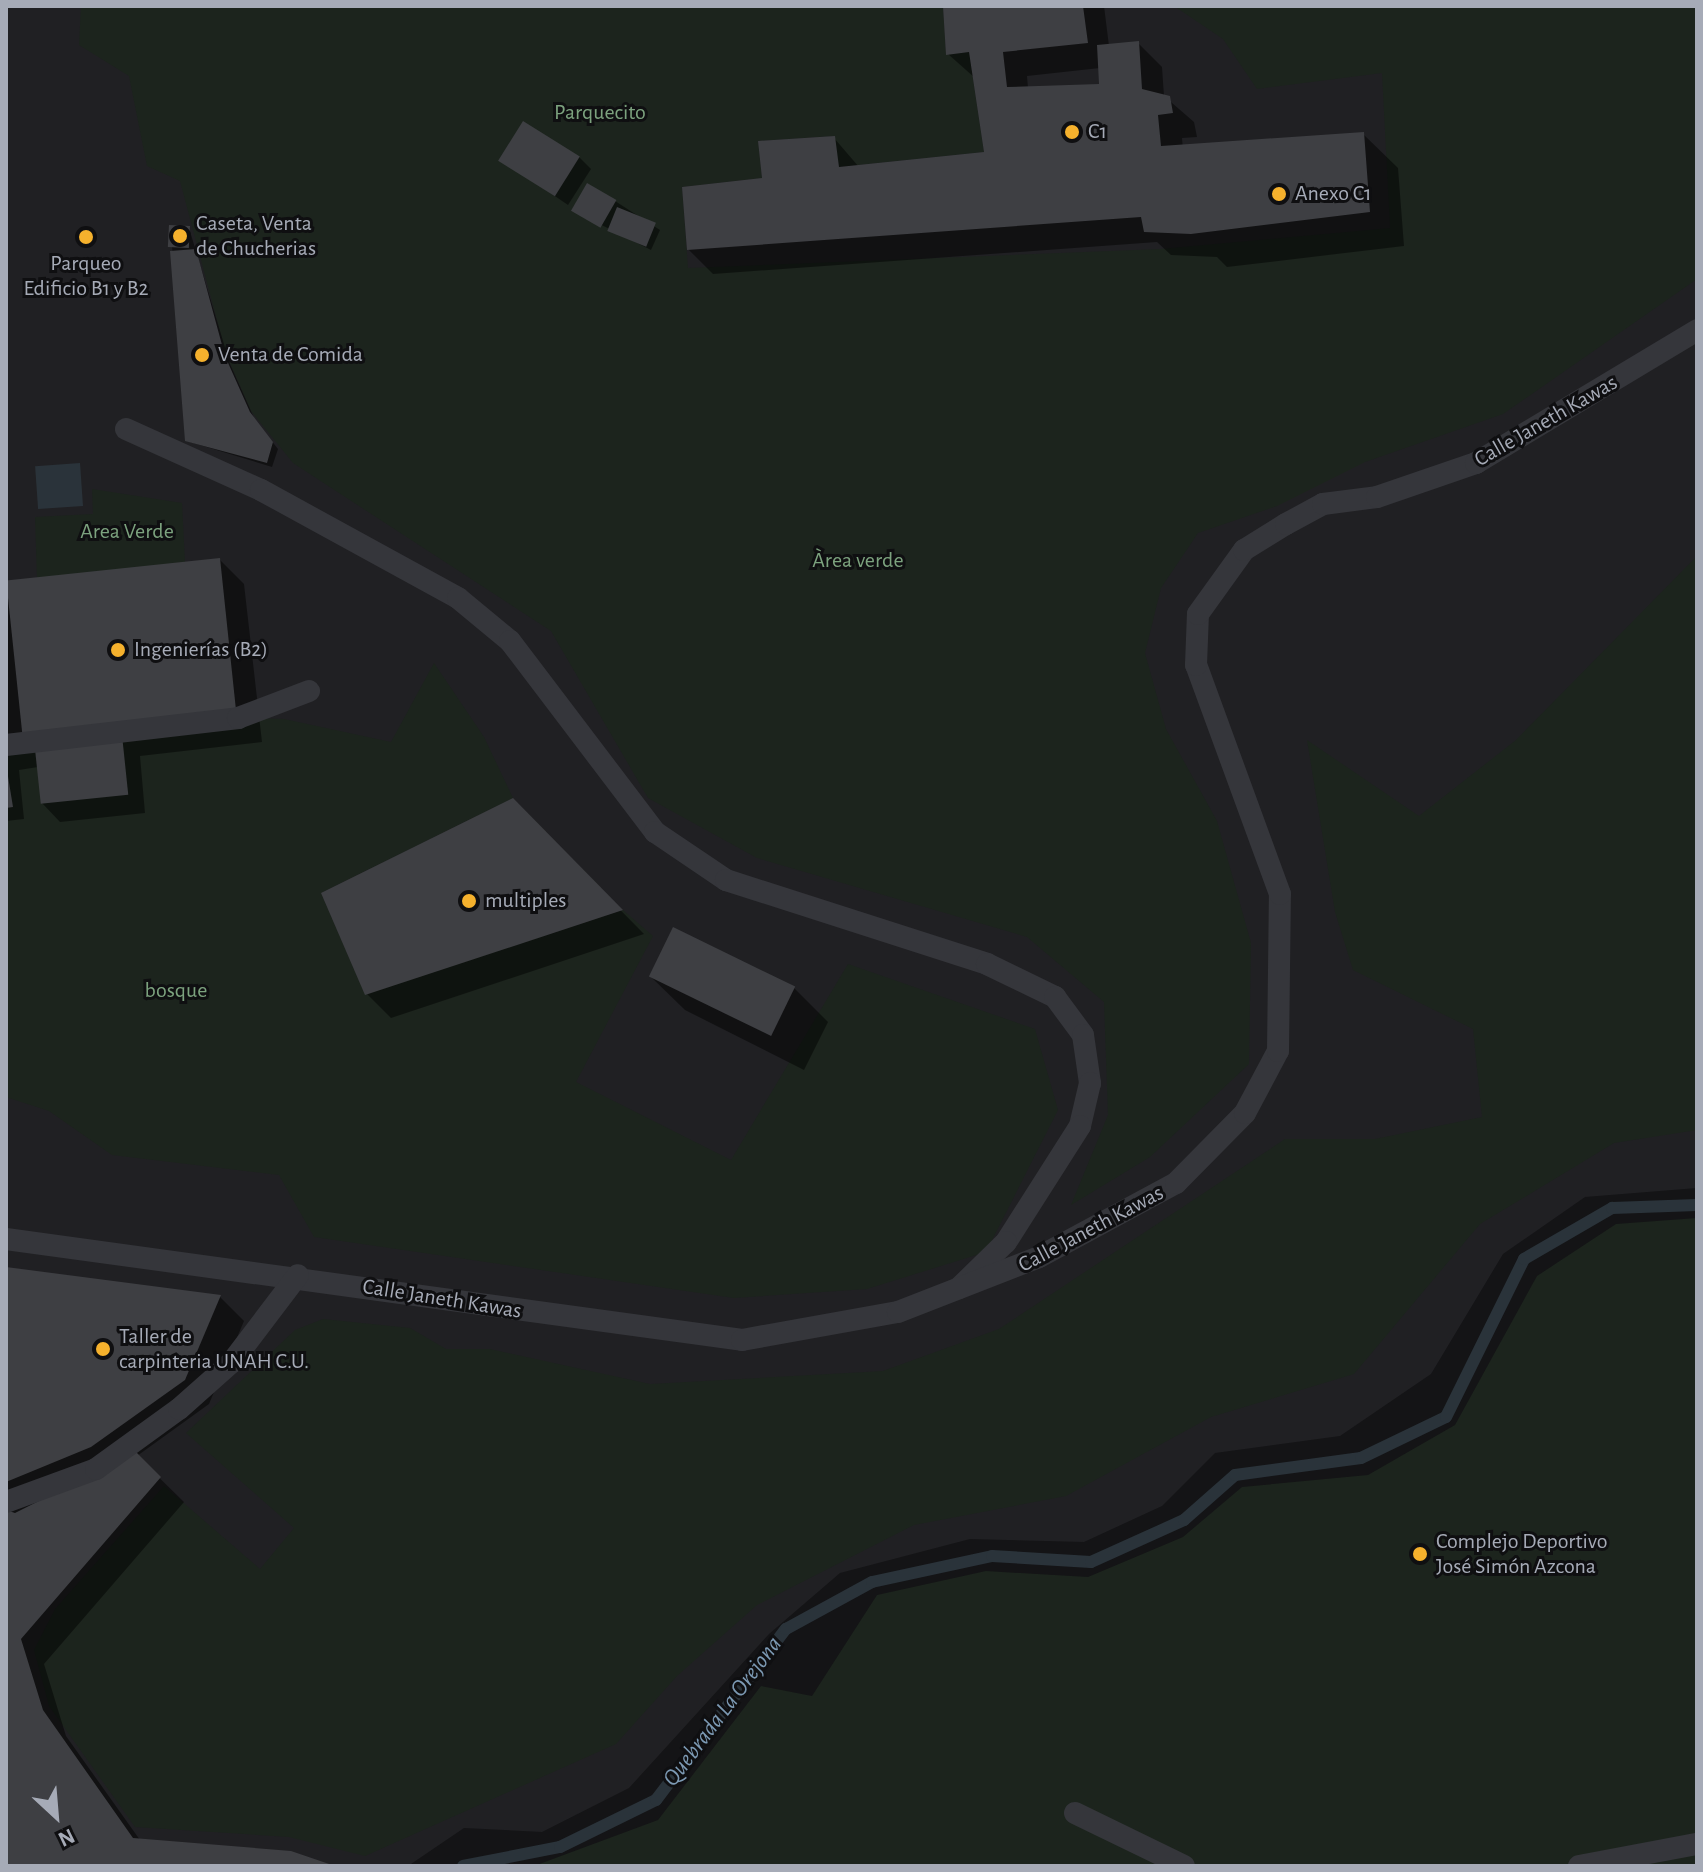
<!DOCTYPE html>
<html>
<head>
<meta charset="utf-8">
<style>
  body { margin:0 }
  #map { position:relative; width:1703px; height:1872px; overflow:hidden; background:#141416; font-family:"Alegreya Sans",sans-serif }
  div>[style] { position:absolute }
  .built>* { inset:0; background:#202023 }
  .green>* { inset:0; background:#1c241d }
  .water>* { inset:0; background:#2a333a; transform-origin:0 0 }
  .shadow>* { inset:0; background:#0007 }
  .stream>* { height:12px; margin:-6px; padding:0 6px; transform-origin:6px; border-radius:6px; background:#2a333a }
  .building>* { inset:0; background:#3e3f43; transform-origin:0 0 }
  .lane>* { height:22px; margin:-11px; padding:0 11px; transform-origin:11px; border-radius:11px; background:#35363b }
  .dots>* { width:22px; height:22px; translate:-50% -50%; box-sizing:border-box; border:4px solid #0f0f11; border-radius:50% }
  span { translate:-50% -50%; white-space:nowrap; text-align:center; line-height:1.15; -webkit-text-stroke:6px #0f0f11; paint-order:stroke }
  .park-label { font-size:22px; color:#7ca27e }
  .poi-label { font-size:22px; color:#a6abb7 }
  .left { translate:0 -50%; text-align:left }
  .street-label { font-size:22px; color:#a6abb7 }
  .water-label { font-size:24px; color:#7c99b3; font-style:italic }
  .frame { position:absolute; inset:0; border:8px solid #a6abb7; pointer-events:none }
  .north { position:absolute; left:16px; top:1776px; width:80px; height:80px; -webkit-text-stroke:6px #0f0f11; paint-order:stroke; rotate:154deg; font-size:22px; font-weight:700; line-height:32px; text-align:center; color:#a6abb7 }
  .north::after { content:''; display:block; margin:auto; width:28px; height:36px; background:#a6abb7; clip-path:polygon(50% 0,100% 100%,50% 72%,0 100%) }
</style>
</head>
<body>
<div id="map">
  <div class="built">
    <div style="clip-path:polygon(6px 6px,1697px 6px,1697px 1188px,1585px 1197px,1503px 1254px,1431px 1374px,1340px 1436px,1215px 1453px,1162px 1506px,1084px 1542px,970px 1539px,840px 1573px,769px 1634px,629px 1788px,542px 1832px,464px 1828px,408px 1866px,6px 1866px)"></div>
  </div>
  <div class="green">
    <div style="clip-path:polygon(81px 6px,943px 6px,946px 54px,969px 52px,984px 152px,839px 167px,834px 136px,758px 141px,762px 178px,682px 187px,688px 268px,1160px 249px,1390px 228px,1382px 73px,1257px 89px,1223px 39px,1174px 6px,1697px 6px,1697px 279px,1503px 414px,1365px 462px,1277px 506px,1198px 533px,1161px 588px,1145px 653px,1166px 729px,1217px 821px,1251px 943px,1249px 1064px,1150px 1157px,1071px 1205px,1108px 1115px,1104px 1002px,1027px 937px,757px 858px,648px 798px,551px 631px,293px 463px,251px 411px,226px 354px,180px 181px,147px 166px,129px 76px,79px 45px)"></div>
    <div style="clip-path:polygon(92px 489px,182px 503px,185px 562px,37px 579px,35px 517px,93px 514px)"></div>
    <div style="clip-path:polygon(1697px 556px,1697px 1130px,1614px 1143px,1480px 1224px,1354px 1374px,1211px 1417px,1066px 1496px,914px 1525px,757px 1605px,677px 1676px,616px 1744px,365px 1856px,289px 1837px,135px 1827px,49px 1706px,34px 1650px,55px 1609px,164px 1486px,260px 1569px,294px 1528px,186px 1433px,295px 1330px,323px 1319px,410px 1328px,446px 1349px,490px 1349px,650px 1384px,883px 1371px,999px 1329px,1285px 1139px,1375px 1139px,1482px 1117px,1473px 1029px,1353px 970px,1335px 912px,1307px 740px,1419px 816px,1516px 740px)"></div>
    <div style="clip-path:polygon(434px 663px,484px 737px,513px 798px,321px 893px,365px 994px,623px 910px,653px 936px,576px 1082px,731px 1160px,848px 964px,1035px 1029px,1058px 1110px,986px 1252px,867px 1289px,734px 1298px,314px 1237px,279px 1175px,112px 1155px,49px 1111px,6px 1097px,6px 747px,238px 718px,284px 719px,391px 742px)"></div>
    <div style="clip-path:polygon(1697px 1218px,1697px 1866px,534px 1866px,658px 1820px,761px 1686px,812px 1696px,877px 1595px,986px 1571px,1088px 1577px,1183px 1537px,1242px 1487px,1368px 1475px,1455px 1425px,1537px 1276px,1616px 1224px)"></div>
  </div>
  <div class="water">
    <div style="left:80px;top:463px;width:43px;height:45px;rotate:86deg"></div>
  </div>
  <div class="shadow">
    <div style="clip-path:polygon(evenodd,945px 6px,1104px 6px,1109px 46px,1138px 43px,1162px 67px,1164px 96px,1194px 122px,1197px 137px,1182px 138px,1183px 150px,1363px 134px,1398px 168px,1404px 246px,1227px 267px,1217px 257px,1171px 255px,1157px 242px,713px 274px,688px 249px,764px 180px,834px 138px,859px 167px,987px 154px,975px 78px,948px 54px,945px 6px,1100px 68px,1102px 86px,1028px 88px,1027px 76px,1100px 68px)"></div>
    <div style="clip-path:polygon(579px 157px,591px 169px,568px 205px,505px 162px)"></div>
    <div style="clip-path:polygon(615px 201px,660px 230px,651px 250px,574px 211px)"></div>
    <div style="clip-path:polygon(189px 228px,230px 364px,255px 420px,278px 449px,272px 467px,187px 441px,172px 246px)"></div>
    <div style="clip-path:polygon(220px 560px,244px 584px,262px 742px,140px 756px,145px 813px,60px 822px,42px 803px,38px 767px,19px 770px,24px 819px,6px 821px,6px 584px)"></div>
    <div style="clip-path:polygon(512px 800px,644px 934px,391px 1018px,366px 993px)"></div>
    <div style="clip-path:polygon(674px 929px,794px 988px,828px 1022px,804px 1070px,685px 1010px,650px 976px)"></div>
    <div style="clip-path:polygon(6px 1269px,220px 1297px,244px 1321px,209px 1404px,137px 1456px,184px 1502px,44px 1664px,66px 1736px,140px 1840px,331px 1866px,6px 1866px)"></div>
  </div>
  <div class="stream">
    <div style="left:463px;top:1866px;width:99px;rotate:-11.1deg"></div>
    <div style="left:560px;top:1847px;width:107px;rotate:-26.1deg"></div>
    <div style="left:656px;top:1800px;width:215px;rotate:-52.8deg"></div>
    <div style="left:786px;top:1629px;width:98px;rotate:-28.7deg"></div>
    <div style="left:872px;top:1582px;width:123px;rotate:-12.2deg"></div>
    <div style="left:992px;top:1556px;width:99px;rotate:3.5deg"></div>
    <div style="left:1091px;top:1562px;width:102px;rotate:-24.3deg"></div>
    <div style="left:1184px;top:1520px;width:68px;rotate:-41.4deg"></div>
    <div style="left:1235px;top:1475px;width:127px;rotate:-7.7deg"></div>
    <div style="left:1361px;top:1458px;width:94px;rotate:-25.8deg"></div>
    <div style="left:1446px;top:1417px;width:176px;rotate:-63.7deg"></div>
    <div style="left:1524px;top:1259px;width:102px;rotate:-30.1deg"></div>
    <div style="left:1612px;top:1208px;width:85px;rotate:-2deg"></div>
  </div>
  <div class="building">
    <div style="clip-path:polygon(943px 6px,1083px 6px,1088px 43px,1003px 52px,1007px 87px,1099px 84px,1097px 45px,1139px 41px,1142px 89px,1170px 96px,1173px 113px,1158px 115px,1161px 146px,1364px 132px,1370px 212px,1191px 234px,1144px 232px,1141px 217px,687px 250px,682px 187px,762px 178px,758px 141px,835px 136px,839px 167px,984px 152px,969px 52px,946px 55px)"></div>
    <div style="left:523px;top:121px;width:67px;height:47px;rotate:32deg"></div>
    <div style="left:587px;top:183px;width:34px;height:32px;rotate:30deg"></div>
    <div style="left:617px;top:207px;width:42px;height:26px;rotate:22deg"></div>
    <div style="left:169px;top:225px;width:21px;height:22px;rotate:3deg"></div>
    <div style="clip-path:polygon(196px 249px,225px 356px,250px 412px,273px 442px,267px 463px,185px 441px,170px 251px)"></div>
    <div style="left:220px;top:558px;width:161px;height:215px;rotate:84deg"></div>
    <div style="left:122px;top:735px;width:60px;height:88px;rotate:84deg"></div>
    <div style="clip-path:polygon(6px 764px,13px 807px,6px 808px)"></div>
    <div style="clip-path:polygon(513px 798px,623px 910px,365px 995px,321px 893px)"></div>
    <div style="left:673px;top:927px;width:136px;height:55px;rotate:26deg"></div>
    <div style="clip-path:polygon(6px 1267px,221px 1295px,185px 1380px,91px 1447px,6px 1482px)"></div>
    <div style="clip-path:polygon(136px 1452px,161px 1477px,21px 1639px,43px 1710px,133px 1838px,291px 1851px,335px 1866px,6px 1866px,6px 1510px,15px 1513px)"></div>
  </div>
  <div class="lane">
    <div style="left:126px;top:429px;width:148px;rotate:24.3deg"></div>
    <div style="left:261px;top:490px;width:225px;rotate:28.7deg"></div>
    <div style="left:458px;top:598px;width:67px;rotate:39.6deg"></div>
    <div style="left:510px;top:641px;width:240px;rotate:52.8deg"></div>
    <div style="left:655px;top:832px;width:86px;rotate:34.1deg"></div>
    <div style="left:726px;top:880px;width:274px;rotate:17.8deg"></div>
    <div style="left:987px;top:964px;width:76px;rotate:25.9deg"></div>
    <div style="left:1055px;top:997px;width:47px;rotate:53.6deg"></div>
    <div style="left:1083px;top:1035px;width:49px;rotate:81.7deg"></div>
    <div style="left:1090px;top:1083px;width:44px;rotate:103.1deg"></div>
    <div style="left:1080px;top:1126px;width:138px;rotate:122.5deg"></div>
    <div style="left:1006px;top:1242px;width:66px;rotate:135.6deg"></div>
    <div style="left:6px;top:745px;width:234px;rotate:-6.6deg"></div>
    <div style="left:238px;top:718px;width:76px;rotate:-20.8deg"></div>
    <div style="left:6px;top:1239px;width:743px;rotate:7.81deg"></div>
    <div style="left:742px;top:1340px;width:158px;rotate:-10.2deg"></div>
    <div style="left:898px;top:1312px;width:151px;rotate:-21.3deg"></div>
    <div style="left:1039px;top:1257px;width:156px;rotate:-28.4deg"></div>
    <div style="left:1176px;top:1183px;width:98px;rotate:-45.4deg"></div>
    <div style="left:1245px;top:1113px;width:70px;rotate:-62deg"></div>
    <div style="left:1278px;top:1051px;width:157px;rotate:-89.3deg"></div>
    <div style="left:1280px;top:894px;width:244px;rotate:-110.1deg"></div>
    <div style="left:1196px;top:665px;width:51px;rotate:-87.8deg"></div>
    <div style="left:1198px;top:614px;width:79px;rotate:-54.3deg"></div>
    <div style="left:1244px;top:550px;width:49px;rotate:-31.8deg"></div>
    <div style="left:1286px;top:524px;width:42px;rotate:-28.4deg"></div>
    <div style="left:1323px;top:504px;width:54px;rotate:-7.4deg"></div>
    <div style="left:1377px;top:497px;width:105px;rotate:-19deg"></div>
    <div style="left:1476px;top:463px;width:258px;rotate:-31deg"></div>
    <div style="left:6px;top:1502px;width:96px;rotate:-20.1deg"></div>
    <div style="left:96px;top:1469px;width:102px;rotate:-35.9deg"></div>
    <div style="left:179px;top:1409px;width:71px;rotate:-41.6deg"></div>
    <div style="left:232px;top:1362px;width:109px;rotate:-52.8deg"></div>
    <div style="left:1075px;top:1813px;width:121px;rotate:25.9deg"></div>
    <div style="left:1579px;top:1866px;width:120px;rotate:-10.6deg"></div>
  </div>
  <div class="dots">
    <div style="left:1072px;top:132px;background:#f5b12d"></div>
    <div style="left:1279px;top:194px;background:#f5b12d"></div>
    <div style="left:180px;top:236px;background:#f5b12d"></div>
    <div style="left:86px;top:237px;background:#f5b12d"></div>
    <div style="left:202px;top:355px;background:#f5b12d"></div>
    <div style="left:118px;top:650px;background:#f5b12d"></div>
    <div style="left:469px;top:901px;background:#f5b12d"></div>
    <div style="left:103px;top:1349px;background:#f5b12d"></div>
    <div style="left:1420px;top:1554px;background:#f5b12d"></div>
  </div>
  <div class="park-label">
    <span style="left:600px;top:113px">Parquecito</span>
    <span style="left:127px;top:532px">Area Verde</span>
    <span style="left:858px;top:561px">Àrea verde</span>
    <span style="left:176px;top:991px">bosque</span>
  </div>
  <div class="poi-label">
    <span class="left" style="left:1088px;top:132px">C1</span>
    <span class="left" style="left:1295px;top:194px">Anexo C1</span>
    <span class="left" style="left:196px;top:236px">Caseta, Venta<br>de Chucherias</span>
    <span style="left:86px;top:276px">Parqueo<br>Edificio B1 y B2</span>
    <span class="left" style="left:218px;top:355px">Venta de Comida</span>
    <span class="left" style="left:134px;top:650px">Ingenierías (B2)</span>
    <span class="left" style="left:485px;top:901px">multiples</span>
    <span class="left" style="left:119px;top:1349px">Taller de<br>carpinteria UNAH C.U.</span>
    <span class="left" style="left:1436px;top:1554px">Complejo Deportivo<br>José Simón Azcona</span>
  </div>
  <div class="street-label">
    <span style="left:1546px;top:421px;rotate:-30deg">Calle Janeth Kawas</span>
    <span style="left:1091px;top:1229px;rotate:-28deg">Calle Janeth Kawas</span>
    <span style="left:442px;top:1299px;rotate:9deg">Calle Janeth Kawas</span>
  </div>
  <div class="water-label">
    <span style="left:723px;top:1712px;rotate:-53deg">Quebrada La Orejona</span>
  </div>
  <div class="frame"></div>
  <div class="north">N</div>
</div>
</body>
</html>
